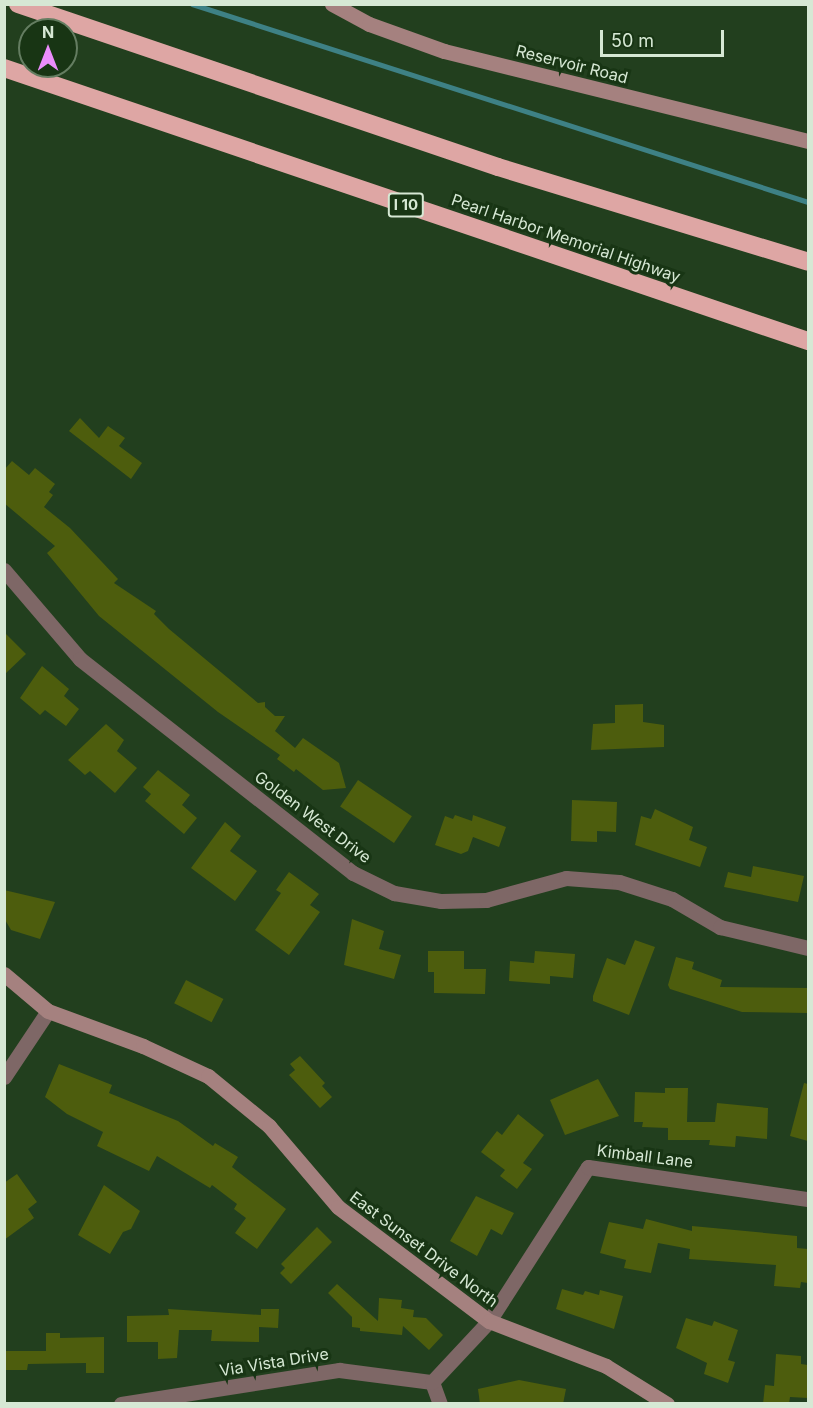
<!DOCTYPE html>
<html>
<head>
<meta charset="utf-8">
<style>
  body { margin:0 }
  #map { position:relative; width:813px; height:1408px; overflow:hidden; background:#223f1e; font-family:Inter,sans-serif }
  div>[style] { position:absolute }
  .stream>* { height:5px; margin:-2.5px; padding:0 2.5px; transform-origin:2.5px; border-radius:2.5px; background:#3e8185 }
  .building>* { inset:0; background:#4d5d0d; transform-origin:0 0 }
  .street>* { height:15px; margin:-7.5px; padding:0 7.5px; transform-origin:7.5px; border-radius:7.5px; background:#7e6766 }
  .secondary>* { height:15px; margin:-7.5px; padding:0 7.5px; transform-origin:7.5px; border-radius:7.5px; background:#a5817f }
  .highway>* { height:18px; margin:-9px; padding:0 9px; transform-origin:9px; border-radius:9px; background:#dea6a4 }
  span { translate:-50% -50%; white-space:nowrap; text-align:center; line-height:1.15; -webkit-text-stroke:6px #183514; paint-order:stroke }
  .shield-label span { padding:2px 4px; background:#183514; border:2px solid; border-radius:4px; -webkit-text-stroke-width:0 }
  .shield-label { font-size:15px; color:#d6e8d4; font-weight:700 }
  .street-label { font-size:16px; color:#d6e8d4 }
  .frame { position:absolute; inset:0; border:6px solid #d6e8d4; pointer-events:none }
  .north { position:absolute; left:18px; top:18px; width:60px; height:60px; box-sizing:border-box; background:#183514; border:2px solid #647d61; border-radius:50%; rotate:0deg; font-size:16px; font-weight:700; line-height:24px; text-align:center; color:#d6e8d4 }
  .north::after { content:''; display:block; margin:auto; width:21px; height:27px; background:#eb8dfc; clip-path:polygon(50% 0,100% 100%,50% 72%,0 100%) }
  .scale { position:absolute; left:600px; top:30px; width:124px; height:27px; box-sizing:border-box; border:3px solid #d6e8d4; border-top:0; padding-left:8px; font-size:18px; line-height:21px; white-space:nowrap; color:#d6e8d4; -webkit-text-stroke:4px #183514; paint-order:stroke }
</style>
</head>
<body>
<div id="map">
  <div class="stream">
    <div style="left:192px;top:4px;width:647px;rotate:17.82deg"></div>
  </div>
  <div class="building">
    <div style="clip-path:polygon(80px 418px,99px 438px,108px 426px,125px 438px,119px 446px,142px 463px,131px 479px,69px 431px)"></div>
    <div style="clip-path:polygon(12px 461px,29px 475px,35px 468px,55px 484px,49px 492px,53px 495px,44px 507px,70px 528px,118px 579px,114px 583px,156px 611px,154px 614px,169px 629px,258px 703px,265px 702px,265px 707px,275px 716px,285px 716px,275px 731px,295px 748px,303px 738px,339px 763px,346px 788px,323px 790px,296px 769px,294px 772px,277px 759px,280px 755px,218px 712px,99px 616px,47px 553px,55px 546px,4px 503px,4px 470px)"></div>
    <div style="clip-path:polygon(4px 632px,26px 654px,4px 675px)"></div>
    <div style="clip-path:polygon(42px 666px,69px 689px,64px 696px,79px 709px,66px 726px,45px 710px,40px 715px,20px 698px)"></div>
    <div style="clip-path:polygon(643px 704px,643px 722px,664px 725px,664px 747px,591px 750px,593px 724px,615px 723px,615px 705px)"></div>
    <div style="clip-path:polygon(106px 724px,124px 740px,117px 751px,137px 768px,115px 793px,90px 771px,85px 775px,68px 760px)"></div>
    <div style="clip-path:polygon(158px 770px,190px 795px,182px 805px,197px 818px,184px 834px,145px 801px,151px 794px,143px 787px)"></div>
    <div style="left:358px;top:780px;width:65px;height:32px;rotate:34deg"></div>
    <div style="clip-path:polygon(572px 800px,617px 802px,616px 832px,597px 831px,597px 842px,571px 841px)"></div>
    <div style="clip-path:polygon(655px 809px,693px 827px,689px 840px,707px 847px,700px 867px,635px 845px,641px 816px,651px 819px)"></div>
    <div style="clip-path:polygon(455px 815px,472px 821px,473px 815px,506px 827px,499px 847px,473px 837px,468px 851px,461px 854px,435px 845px,445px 816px,453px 819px)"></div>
    <div style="clip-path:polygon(225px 822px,241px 836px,230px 851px,257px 871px,235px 901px,191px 868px)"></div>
    <div style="clip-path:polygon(753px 866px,804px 876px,798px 902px,724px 887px,728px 872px,751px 877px)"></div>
    <div style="clip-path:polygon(289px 872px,319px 894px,310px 905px,320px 912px,289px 955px,255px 930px,281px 893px,276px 890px)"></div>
    <div style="clip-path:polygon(4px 890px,55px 902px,40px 939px,11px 930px,4px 918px)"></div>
    <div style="clip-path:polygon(352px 919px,384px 931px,379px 949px,401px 955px,394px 979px,344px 965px)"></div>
    <div style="clip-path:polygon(635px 940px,655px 947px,629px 1015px,593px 1001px,593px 996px,607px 958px,625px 965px)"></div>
    <div style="clip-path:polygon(428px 951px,464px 951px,464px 969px,486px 969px,485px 994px,434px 993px,434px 972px,428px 972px)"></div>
    <div style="clip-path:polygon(535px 951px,575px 954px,573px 978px,550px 976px,550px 984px,509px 981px,510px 961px,534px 963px)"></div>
    <div style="clip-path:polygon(676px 957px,694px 962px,692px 969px,722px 980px,720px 987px,808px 988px,808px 1013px,742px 1012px,670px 989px,668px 985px)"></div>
    <div style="left:186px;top:980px;width:42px;height:26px;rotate:27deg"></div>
    <div style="clip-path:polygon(300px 1056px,325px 1083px,322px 1086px,332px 1097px,320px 1108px,289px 1075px,295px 1070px,290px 1064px)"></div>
    <div style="clip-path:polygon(59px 1064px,112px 1085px,109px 1093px,178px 1121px,213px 1146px,215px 1143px,238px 1157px,232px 1167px,286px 1209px,257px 1249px,235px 1233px,246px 1218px,234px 1209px,237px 1204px,212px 1185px,210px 1188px,157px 1156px,149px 1171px,97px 1146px,103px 1132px,67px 1114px,45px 1097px)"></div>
    <div style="clip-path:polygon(598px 1079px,619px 1116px,565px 1135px,550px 1100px)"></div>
    <div style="clip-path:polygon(804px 1083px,808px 1084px,808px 1141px,790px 1136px)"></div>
    <div style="clip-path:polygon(665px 1088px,688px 1088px,687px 1122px,715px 1122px,717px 1103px,768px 1108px,767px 1139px,736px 1136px,735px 1147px,709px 1145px,710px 1140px,668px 1140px,668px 1128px,642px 1127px,643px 1122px,634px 1122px,635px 1092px,665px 1093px)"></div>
    <div style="clip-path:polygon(518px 1114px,544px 1135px,523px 1163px,532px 1169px,517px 1189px,500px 1176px,505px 1170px,481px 1152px,497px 1131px,502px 1135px)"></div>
    <div style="clip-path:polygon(17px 1174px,37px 1202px,28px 1209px,34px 1218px,4px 1240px,4px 1183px)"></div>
    <div style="clip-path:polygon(104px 1185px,140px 1211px,131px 1229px,123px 1232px,110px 1254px,78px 1235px)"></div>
    <div style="clip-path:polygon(476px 1196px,514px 1213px,502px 1235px,491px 1229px,477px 1256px,450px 1241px)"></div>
    <div style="clip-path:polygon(646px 1219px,692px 1231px,692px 1226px,797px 1236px,797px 1248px,808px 1249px,808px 1283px,801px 1282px,800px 1288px,774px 1286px,776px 1265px,689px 1259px,690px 1249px,658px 1243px,651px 1273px,624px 1268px,626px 1260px,600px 1253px,609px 1222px,643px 1229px)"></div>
    <div style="clip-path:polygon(317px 1227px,332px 1242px,291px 1284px,280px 1273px,285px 1268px,281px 1264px)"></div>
    <div style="clip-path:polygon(337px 1284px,378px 1321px,379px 1298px,402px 1300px,401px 1308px,414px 1310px,413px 1317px,426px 1318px,443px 1335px,429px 1350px,403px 1326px,402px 1335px,360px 1331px,360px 1328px,352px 1327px,352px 1317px,328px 1293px)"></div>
    <div style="clip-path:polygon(562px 1289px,583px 1295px,585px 1291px,599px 1295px,600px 1290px,623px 1296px,614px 1329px,556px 1309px)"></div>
    <div style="clip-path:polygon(168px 1309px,261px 1315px,261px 1309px,279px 1309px,278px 1328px,259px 1327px,259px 1342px,211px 1341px,212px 1330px,179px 1330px,177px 1358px,158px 1359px,158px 1342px,127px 1342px,127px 1316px,169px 1315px)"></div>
    <div style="clip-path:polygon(686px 1318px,712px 1326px,714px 1321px,738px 1330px,728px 1360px,735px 1362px,728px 1383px,704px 1374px,707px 1363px,676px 1348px)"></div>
    <div style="clip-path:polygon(46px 1333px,60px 1333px,60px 1338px,104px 1337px,104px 1373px,86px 1373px,86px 1363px,28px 1364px,27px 1370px,4px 1370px,4px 1351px,46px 1351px)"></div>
    <div style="clip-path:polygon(776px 1354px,801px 1356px,801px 1364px,808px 1365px,808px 1398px,790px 1397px,789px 1404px,763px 1404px,765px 1385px,774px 1386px)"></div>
    <div style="clip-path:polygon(519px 1380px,566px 1389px,563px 1404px,480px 1404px,478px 1389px)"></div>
  </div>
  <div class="street">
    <div style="left:4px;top:570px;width:117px;rotate:49.5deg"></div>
    <div style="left:80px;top:659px;width:347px;rotate:38.1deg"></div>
    <div style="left:353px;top:873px;width:46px;rotate:26deg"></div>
    <div style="left:394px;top:893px;width:48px;rotate:9.7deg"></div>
    <div style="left:441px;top:901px;width:45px;rotate:-1.3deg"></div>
    <div style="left:486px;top:900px;width:83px;rotate:-15.4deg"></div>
    <div style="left:566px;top:878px;width:53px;rotate:4.3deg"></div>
    <div style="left:619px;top:882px;width:56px;rotate:17.8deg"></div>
    <div style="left:672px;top:899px;width:56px;rotate:30.3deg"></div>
    <div style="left:720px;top:927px;width:90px;rotate:13.4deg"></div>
    <div style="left:4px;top:1077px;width:79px;rotate:-56.3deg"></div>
    <div style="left:121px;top:1404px;width:221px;rotate:-8.9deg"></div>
    <div style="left:339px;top:1370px;width:94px;rotate:7.4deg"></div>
    <div style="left:440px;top:1404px;width:23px;rotate:-110deg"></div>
    <div style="left:432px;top:1382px;width:83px;rotate:-46.9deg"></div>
    <div style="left:489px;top:1321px;width:183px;rotate:-57.3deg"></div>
    <div style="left:588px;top:1167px;width:222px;rotate:8.3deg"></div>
  </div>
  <div class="secondary">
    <div style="left:332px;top:4px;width:42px;rotate:28.4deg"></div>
    <div style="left:369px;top:24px;width:80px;rotate:19.8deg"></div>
    <div style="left:444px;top:51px;width:375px;rotate:13.9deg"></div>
    <div style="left:4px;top:974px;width:57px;rotate:40.1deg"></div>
    <div style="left:48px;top:1011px;width:101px;rotate:20.2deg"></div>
    <div style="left:143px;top:1046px;width:72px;rotate:24.8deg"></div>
    <div style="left:208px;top:1076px;width:79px;rotate:39.3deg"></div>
    <div style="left:269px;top:1126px;width:106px;rotate:49.6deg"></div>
    <div style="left:338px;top:1207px;width:189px;rotate:37.1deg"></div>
    <div style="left:489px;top:1321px;width:125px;rotate:21deg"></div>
    <div style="left:606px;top:1366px;width:72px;rotate:31.9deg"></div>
  </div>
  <div class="highway">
    <div style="left:18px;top:4px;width:507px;rotate:18.76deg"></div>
    <div style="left:498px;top:167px;width:324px;rotate:17deg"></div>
    <div style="left:4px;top:68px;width:849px;rotate:18.76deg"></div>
  </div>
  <div class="shield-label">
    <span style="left:406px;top:205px">I 10</span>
  </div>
  <div class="street-label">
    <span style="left:572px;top:64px;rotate:14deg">Reservoir Road</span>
    <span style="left:566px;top:238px;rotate:19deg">Pearl Harbor Memorial Highway</span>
    <span style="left:313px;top:817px;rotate:37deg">Golden West Drive</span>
    <span style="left:645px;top:1156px;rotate:7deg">Kimball Lane</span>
    <span style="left:424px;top:1249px;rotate:37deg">East Sunset Drive North</span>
    <span style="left:274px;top:1362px;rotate:-9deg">Via Vista Drive</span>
  </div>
  <div class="frame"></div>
  <div class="north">N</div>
  <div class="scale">50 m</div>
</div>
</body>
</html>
